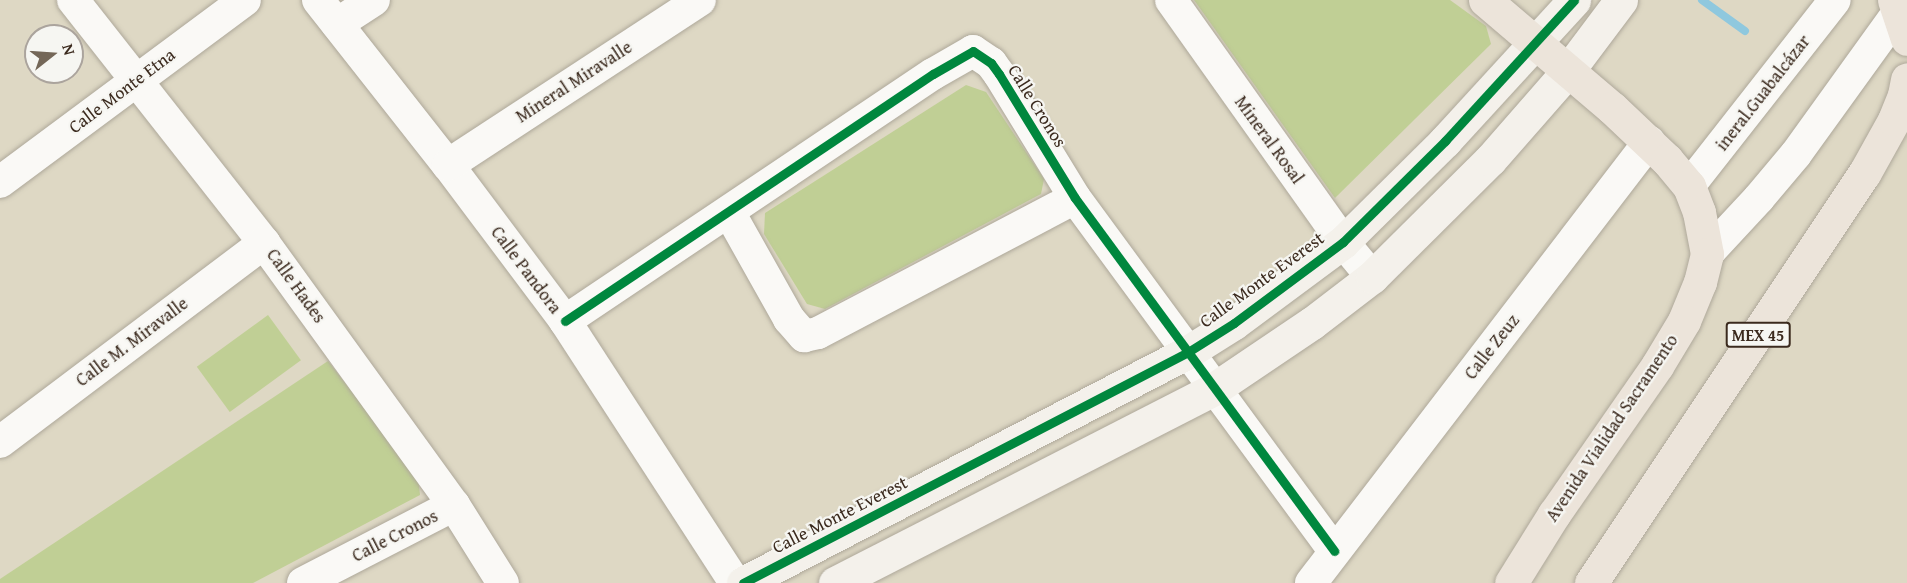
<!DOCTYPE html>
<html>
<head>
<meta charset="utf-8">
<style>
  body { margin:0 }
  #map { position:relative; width:1907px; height:583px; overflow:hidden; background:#ded8c4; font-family:"Gentium Book Plus",serif }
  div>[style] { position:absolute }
  .green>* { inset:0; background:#c0cf95; transform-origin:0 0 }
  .stream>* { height:8px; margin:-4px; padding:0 4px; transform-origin:4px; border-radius:4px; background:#8fc8de }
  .roads { filter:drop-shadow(0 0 2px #aea89a) drop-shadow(0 0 2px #aea89a) }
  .street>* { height:32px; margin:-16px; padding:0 16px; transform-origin:16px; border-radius:16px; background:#faf9f6 }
  .secondary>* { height:33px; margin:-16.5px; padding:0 16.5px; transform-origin:16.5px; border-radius:16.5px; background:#f4f1eb }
  .highway>* { height:33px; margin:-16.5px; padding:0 16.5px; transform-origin:16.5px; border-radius:16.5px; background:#ece4da }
  .cycleway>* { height:9px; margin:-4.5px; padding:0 4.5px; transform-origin:4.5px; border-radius:4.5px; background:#00873e }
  span { translate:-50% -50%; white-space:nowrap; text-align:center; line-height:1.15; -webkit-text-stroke:4.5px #f6f6f2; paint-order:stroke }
  .shield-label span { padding:2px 4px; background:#f6f6f2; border:2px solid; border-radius:4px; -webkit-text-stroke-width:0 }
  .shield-label { font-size:16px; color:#3b2a1e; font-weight:700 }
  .street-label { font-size:18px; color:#3b2a1e }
  .north { position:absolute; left:24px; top:24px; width:60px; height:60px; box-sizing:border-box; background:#f6f6f2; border:2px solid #aba49d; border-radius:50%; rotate:73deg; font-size:16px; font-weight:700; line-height:24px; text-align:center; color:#3b2a1e }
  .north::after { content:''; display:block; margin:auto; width:21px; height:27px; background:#746758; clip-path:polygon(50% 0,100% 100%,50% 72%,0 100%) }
</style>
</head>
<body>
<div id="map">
  <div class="green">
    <div style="clip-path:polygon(1194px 0,1450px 0,1486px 26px,1491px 44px,1335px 198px)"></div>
    <div style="clip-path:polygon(966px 85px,986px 92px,1044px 179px,1041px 194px,825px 309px,807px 304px,764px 234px,765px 213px)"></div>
    <div style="left:268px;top:315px;width:56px;height:88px;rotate:54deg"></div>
    <div style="clip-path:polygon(328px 361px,418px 476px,420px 495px,253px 583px,0 583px,0 579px)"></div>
  </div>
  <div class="stream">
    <div style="left:1702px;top:0;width:53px;rotate:35.8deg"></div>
  </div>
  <div class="roads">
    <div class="street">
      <div style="left:73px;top:0;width:309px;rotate:51.8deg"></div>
      <div style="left:264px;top:243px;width:324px;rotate:54.1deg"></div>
      <div style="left:454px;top:505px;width:92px;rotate:57.9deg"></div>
      <div style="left:318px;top:0;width:210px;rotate:51.8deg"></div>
      <div style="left:448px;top:165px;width:195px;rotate:53.1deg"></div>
      <div style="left:565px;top:321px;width:312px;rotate:57deg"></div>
      <div style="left:1171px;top:0;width:297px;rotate:54.6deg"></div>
      <div style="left:1343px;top:242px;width:45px;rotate:50.4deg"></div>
      <div style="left:337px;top:24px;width:44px;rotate:-33deg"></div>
      <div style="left:448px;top:165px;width:301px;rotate:-33.2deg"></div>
      <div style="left:0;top:182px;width:305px;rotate:-36.6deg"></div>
      <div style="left:1689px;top:186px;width:236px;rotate:-51.9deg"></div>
      <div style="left:729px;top:212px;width:123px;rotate:60.7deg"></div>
      <div style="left:789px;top:319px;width:23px;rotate:49deg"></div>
      <div style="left:804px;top:336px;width:14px;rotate:-12deg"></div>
      <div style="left:818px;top:333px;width:290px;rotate:-27.7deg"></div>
      <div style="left:1707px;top:254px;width:76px;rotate:-47.1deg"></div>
      <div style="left:1759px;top:198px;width:57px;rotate:-49.9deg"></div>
      <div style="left:1796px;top:154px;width:178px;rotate:-54.2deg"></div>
      <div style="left:565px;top:321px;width:443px;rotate:-33.9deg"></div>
      <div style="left:933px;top:74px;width:46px;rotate:-29.9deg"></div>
      <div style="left:973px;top:51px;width:22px;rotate:34deg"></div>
      <div style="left:991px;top:63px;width:14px;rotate:54deg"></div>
      <div style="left:999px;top:74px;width:145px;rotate:58.5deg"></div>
      <div style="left:1075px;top:198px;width:438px;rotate:53.7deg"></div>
      <div style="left:0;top:442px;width:331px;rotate:-37deg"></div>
      <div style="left:303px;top:583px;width:170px;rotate:-27.3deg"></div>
      <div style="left:1311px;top:583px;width:556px;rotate:-52.53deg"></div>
    </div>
    <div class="secondary">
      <div style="left:743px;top:583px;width:501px;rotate:-27.43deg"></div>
      <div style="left:1188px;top:352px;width:54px;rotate:-32.2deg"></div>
      <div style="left:1234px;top:323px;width:136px;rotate:-36.6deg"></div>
      <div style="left:1343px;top:242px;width:144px;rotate:-44.7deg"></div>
      <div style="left:1445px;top:141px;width:191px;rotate:-47.5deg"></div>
      <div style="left:835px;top:583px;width:426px;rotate:-27.1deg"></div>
      <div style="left:1214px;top:389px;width:118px;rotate:-34deg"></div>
      <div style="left:1312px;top:323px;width:76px;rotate:-37.5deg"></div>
      <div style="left:1372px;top:277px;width:166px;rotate:-44.8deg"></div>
      <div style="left:1490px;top:160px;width:117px;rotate:-48.8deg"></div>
      <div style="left:1567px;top:72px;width:90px;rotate:-53.1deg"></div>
    </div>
    <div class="highway">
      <div style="left:1485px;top:0;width:167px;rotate:40.4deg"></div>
      <div style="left:1612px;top:108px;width:76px;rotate:43.4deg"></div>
      <div style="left:1667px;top:160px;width:34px;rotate:50deg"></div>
      <div style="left:1689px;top:186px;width:28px;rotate:69deg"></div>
      <div style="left:1699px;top:212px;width:43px;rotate:79.2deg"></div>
      <div style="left:1707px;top:254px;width:29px;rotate:104deg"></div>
      <div style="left:1700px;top:282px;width:42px;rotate:112.3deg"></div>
      <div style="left:1684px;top:321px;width:52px;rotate:121deg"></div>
      <div style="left:1657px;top:366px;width:180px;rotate:124.8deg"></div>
      <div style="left:1554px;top:514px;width:81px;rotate:121.9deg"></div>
      <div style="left:1894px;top:0;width:41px;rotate:71.6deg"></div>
      <div style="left:1591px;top:583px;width:492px;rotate:-56.3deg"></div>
      <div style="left:1864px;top:174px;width:62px;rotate:-60.9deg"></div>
      <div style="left:1894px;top:120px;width:27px;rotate:-68deg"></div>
      <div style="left:1904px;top:95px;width:16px;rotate:-79deg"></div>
    </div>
  </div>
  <div class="cycleway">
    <div style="left:565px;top:321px;width:443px;rotate:-33.9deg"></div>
    <div style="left:933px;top:74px;width:46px;rotate:-29.9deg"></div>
    <div style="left:973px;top:51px;width:22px;rotate:34deg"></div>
    <div style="left:991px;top:63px;width:14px;rotate:54deg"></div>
    <div style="left:999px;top:74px;width:145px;rotate:58.5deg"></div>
    <div style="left:1075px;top:198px;width:438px;rotate:53.7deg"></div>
    <div style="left:743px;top:583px;width:501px;rotate:-27.43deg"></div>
    <div style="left:1188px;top:352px;width:54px;rotate:-32.2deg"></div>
    <div style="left:1234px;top:323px;width:136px;rotate:-36.6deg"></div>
    <div style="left:1343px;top:242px;width:144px;rotate:-44.7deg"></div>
    <div style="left:1445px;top:141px;width:191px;rotate:-47.5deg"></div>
  </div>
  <div class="shield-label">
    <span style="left:1758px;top:335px">MEX 45</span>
  </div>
  <div class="street-label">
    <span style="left:574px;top:82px;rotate:-33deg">Mineral Miravalle</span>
    <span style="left:122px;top:91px;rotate:-37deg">Calle Monte Etna</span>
    <span style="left:1763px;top:93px;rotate:-52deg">ineral.Guabalcázar</span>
    <span style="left:1037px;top:106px;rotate:58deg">Calle Cronos</span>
    <span style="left:1269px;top:140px;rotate:54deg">Mineral Rosal</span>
    <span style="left:526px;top:270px;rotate:53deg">Calle Pandora</span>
    <span style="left:1262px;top:280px;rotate:-36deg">Calle Monte Everest</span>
    <span style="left:296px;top:286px;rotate:54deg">Calle Hades</span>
    <span style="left:132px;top:342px;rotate:-37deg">Calle M. Miravalle</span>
    <span style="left:1492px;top:347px;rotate:-52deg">Calle Zeuz</span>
    <span style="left:1612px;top:428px;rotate:-56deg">Avenida Vialidad Sacramento</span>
    <span style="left:840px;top:515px;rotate:-27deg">Calle Monte Everest</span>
    <span style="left:395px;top:536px;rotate:-27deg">Calle Cronos</span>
  </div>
  <div class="north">N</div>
</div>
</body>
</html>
